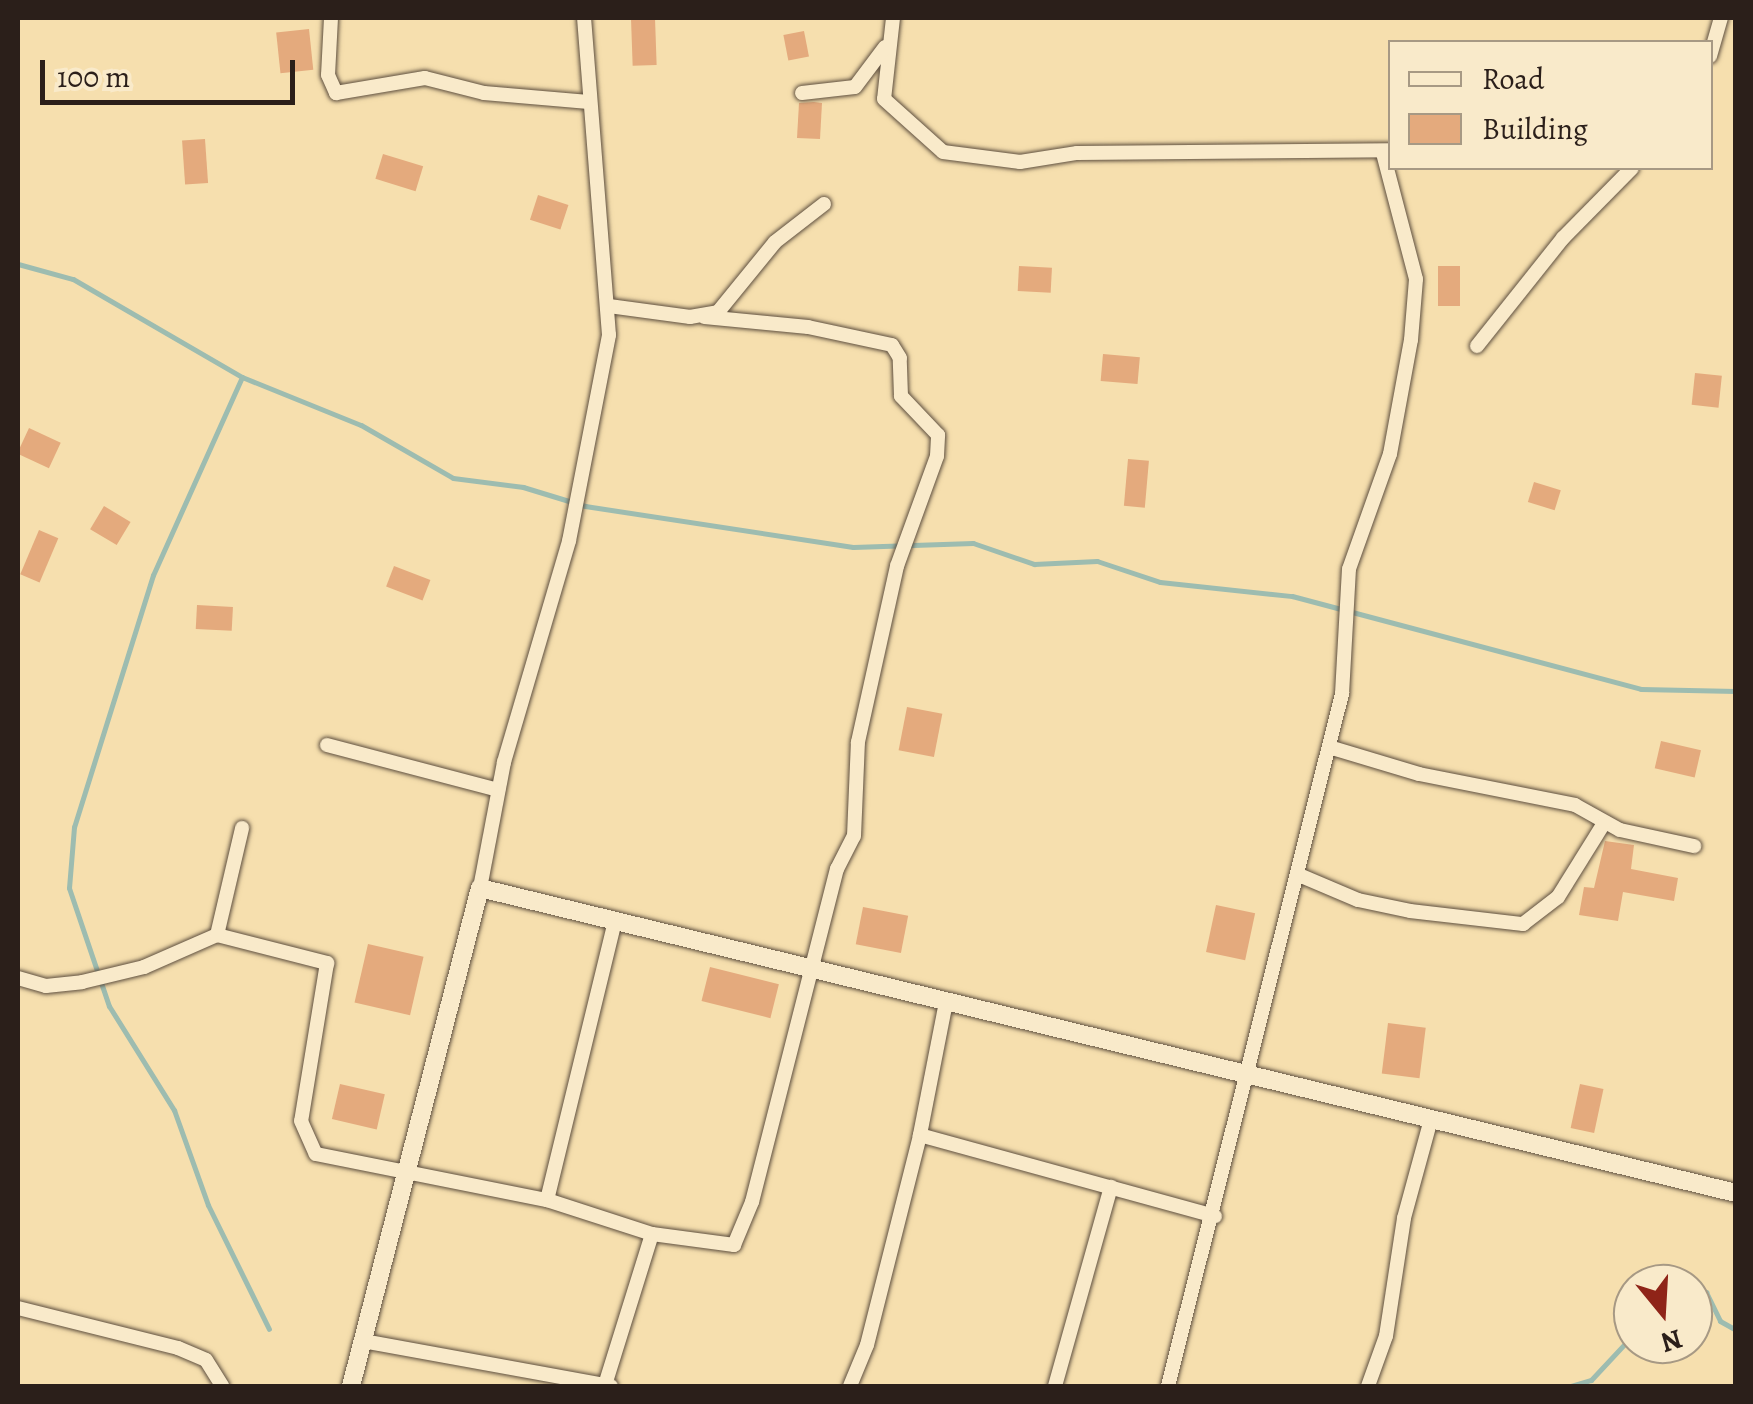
<!DOCTYPE html>
<html>
<head>
<meta charset="utf-8">
<style>
  body { margin:0 }
  #map { position:relative; width:1753px; height:1404px; overflow:hidden; background:#f6dfae; font-family:Alegreya,serif }
  div>[style] { position:absolute }
  .stream>* { height:5px; margin:-2.5px; padding:0 2.5px; transform-origin:2.5px; border-radius:2.5px; background:#9dbcb0 }
  .building>* { inset:0; background:#e4aa7d; transform-origin:0 0 }
  .roads { filter:drop-shadow(0 0 2px #5e4f3f) drop-shadow(0 0 2px #5e4f3f) }
  .minor>* { height:14px; margin:-7px; padding:0 7px; transform-origin:7px; border-radius:7px; background:#f9eaca }
  .tertiary>* { height:18px; margin:-9px; padding:0 9px; transform-origin:9px; border-radius:9px; background:#f9eaca }
  span { translate:-50% -50%; white-space:nowrap; text-align:center; line-height:1.15; -webkit-text-stroke:9px #f9eaca; paint-order:stroke }
  .frame { position:absolute; inset:0; border:20px solid #2b1f1a; pointer-events:none }
  .legend { position:absolute; left:1388px; top:40px; width:325px; height:130px; box-sizing:border-box; background:#f9eaca; border:2px solid #a79984; margin:0; padding:12px 18px; list-style:none; font-size:30px; color:#2b1f1a }
  .legend li { display:flex; align-items:center; gap:20px; height:50px }
  .legend b { width:50px; border:2px solid #a79984 }
  .north { position:absolute; left:1613px; top:1264px; width:100px; height:100px; box-sizing:border-box; background:#f9eaca; border:2px solid #a79984; border-radius:50%; rotate:162deg; font-size:28px; font-weight:700; line-height:40px; text-align:center; color:#2b1f1a }
  .north::after { content:''; display:block; margin:auto; width:35px; height:45px; background:#8f2418; clip-path:polygon(50% 0,100% 100%,50% 72%,0 100%) }
  .scale { position:absolute; left:40px; top:60px; width:255px; height:45px; box-sizing:border-box; border:5px solid #2b1f1a; border-top:0; padding-left:12px; font-size:30px; line-height:35px; white-space:nowrap; color:#2b1f1a; -webkit-text-stroke:8px #f9eaca; paint-order:stroke }
</style>
</head>
<body>
<div id="map">
  <div class="stream">
    <div style="left:18px;top:264px;width:57px;rotate:15.3deg"></div>
    <div style="left:73px;top:279px;width:195px;rotate:30.1deg"></div>
    <div style="left:242px;top:377px;width:128px;rotate:22deg"></div>
    <div style="left:361px;top:425px;width:106px;rotate:29.9deg"></div>
    <div style="left:453px;top:478px;width:71px;rotate:7.3deg"></div>
    <div style="left:523px;top:487px;width:65px;rotate:17deg"></div>
    <div style="left:585px;top:506px;width:271px;rotate:8.7deg"></div>
    <div style="left:853px;top:547px;width:120px;rotate:-1.9deg"></div>
    <div style="left:973px;top:543px;width:65px;rotate:19deg"></div>
    <div style="left:1034px;top:564px;width:63px;rotate:-2.7deg"></div>
    <div style="left:1097px;top:561px;width:66px;rotate:18.4deg"></div>
    <div style="left:1160px;top:582px;width:133px;rotate:6.1deg"></div>
    <div style="left:1292px;top:596px;width:361px;rotate:14.9deg"></div>
    <div style="left:1641px;top:689px;width:95px;rotate:1.2deg"></div>
    <div style="left:242px;top:377px;width:217px;rotate:114.2deg"></div>
    <div style="left:153px;top:575px;width:264px;rotate:107.4deg"></div>
    <div style="left:74px;top:827px;width:61px;rotate:94.7deg"></div>
    <div style="left:69px;top:888px;width:125px;rotate:71.3deg"></div>
    <div style="left:109px;top:1006px;width:123px;rotate:58deg"></div>
    <div style="left:174px;top:1110px;width:101px;rotate:70.3deg"></div>
    <div style="left:208px;top:1205px;width:138px;rotate:63.8deg"></div>
    <div style="left:1672px;top:1284px;width:9px"></div>
    <div style="left:1693px;top:1288px;width:14px;rotate:17deg"></div>
    <div style="left:1706px;top:1292px;width:32px;rotate:64deg"></div>
    <div style="left:1720px;top:1321px;width:18px;rotate:29deg"></div>
    <div style="left:1571px;top:1386px;width:21px;rotate:-17deg"></div>
    <div style="left:1591px;top:1380px;width:62px;rotate:-47deg"></div>
  </div>
  <div class="building">
    <div style="left:655px;top:18px;width:47px;height:24px;rotate:88deg"></div>
    <div style="left:309px;top:29px;width:41px;height:33px;rotate:84deg"></div>
    <div style="left:804px;top:31px;width:26px;height:21px;rotate:79deg"></div>
    <div style="clip-path:polygon(814px 102px,822px 103px,820px 139px,797px 138px,799px 103px)"></div>
    <div style="left:205px;top:139px;width:44px;height:23px;rotate:86deg"></div>
    <div style="left:383px;top:154px;width:42px;height:26px;rotate:17deg"></div>
    <div style="left:538px;top:195px;width:32px;height:26px;rotate:18deg"></div>
    <div style="left:1019px;top:266px;width:33px;height:25px;rotate:3deg"></div>
    <div style="left:1438px;top:266px;width:22px;height:40px"></div>
    <div style="left:1103px;top:354px;width:37px;height:27px;rotate:5deg"></div>
    <div style="left:1695px;top:373px;width:27px;height:32px;rotate:6deg"></div>
    <div style="left:29px;top:428px;width:35px;height:28px;rotate:25deg"></div>
    <div style="left:1128px;top:459px;width:21px;height:47px;rotate:5deg"></div>
    <div style="left:1534px;top:482px;width:28px;height:21px;rotate:17deg"></div>
    <div style="left:104px;top:506px;width:31px;height:27px;rotate:31deg"></div>
    <div style="left:39px;top:530px;width:21px;height:48px;rotate:23deg"></div>
    <div style="left:394px;top:566px;width:39px;height:22px;rotate:21deg"></div>
    <div style="left:197px;top:605px;width:36px;height:24px;rotate:3deg"></div>
    <div style="left:907px;top:707px;width:36px;height:44px;rotate:11deg"></div>
    <div style="left:1661px;top:741px;width:41px;height:28px;rotate:13deg"></div>
    <div style="clip-path:polygon(1605px 841px,1634px 845px,1631px 869px,1678px 878px,1674px 901px,1623px 892px,1618px 921px,1579px 915px,1584px 887px,1594px 888px)"></div>
    <div style="left:1216px;top:905px;width:40px;height:48px;rotate:12deg"></div>
    <div style="left:863px;top:907px;width:46px;height:38px;rotate:11deg"></div>
    <div style="left:368px;top:944px;width:57px;height:60px;rotate:13deg"></div>
    <div style="left:710px;top:967px;width:71px;height:35px;rotate:14deg"></div>
    <div style="left:1388px;top:1023px;width:38px;height:51px;rotate:7deg"></div>
    <div style="left:340px;top:1084px;width:46px;height:36px;rotate:13deg"></div>
    <div style="left:1580px;top:1084px;width:24px;height:45px;rotate:12deg"></div>
  </div>
  <div class="roads">
    <div class="minor">
      <div style="left:331px;top:18px;width:57px;rotate:93deg"></div>
      <div style="left:328px;top:75px;width:20px;rotate:66deg"></div>
      <div style="left:336px;top:93px;width:90px;rotate:-9.6deg"></div>
      <div style="left:425px;top:78px;width:61px;rotate:14.3deg"></div>
      <div style="left:484px;top:93px;width:105px;rotate:4.9deg"></div>
      <div style="left:893px;top:18px;width:81px;rotate:96.3deg"></div>
      <div style="left:884px;top:99px;width:79px;rotate:41.9deg"></div>
      <div style="left:943px;top:152px;width:78px;rotate:7.4deg"></div>
      <div style="left:1020px;top:162px;width:58px;rotate:-9deg"></div>
      <div style="left:1077px;top:153px;width:313px;rotate:-0.5deg"></div>
      <div style="left:1710px;top:56px;width:40px;rotate:-74deg"></div>
      <div style="left:802px;top:93px;width:53px;rotate:-6.5deg"></div>
      <div style="left:855px;top:87px;width:50px;rotate:-53.1deg"></div>
      <div style="left:609px;top:306px;width:82px;rotate:7.7deg"></div>
      <div style="left:690px;top:317px;width:28px;rotate:-10deg"></div>
      <div style="left:718px;top:312px;width:90px;rotate:-50.8deg"></div>
      <div style="left:775px;top:242px;width:62px;rotate:-37.8deg"></div>
      <div style="left:1477px;top:346px;width:138px;rotate:-51.5deg"></div>
      <div style="left:1563px;top:238px;width:98px;rotate:-45.4deg"></div>
      <div style="left:327px;top:745px;width:177px;rotate:14.7deg"></div>
      <div style="left:1329px;top:747px;width:94px;rotate:16.7deg"></div>
      <div style="left:1419px;top:774px;width:159px;rotate:11.2deg"></div>
      <div style="left:1575px;top:805px;width:51px;rotate:29.1deg"></div>
      <div style="left:1620px;top:830px;width:76px;rotate:12.2deg"></div>
      <div style="left:1299px;top:875px;width:64px;rotate:23deg"></div>
      <div style="left:1358px;top:900px;width:53px;rotate:11.9deg"></div>
      <div style="left:1410px;top:911px;width:114px;rotate:6.6deg"></div>
      <div style="left:1523px;top:924px;width:44px;rotate:-37.6deg"></div>
      <div style="left:1558px;top:897px;width:87px;rotate:-58.1deg"></div>
      <div style="left:480px;top:888px;width:128px;rotate:-79.2deg"></div>
      <div style="left:504px;top:762px;width:230px;rotate:-73.6deg"></div>
      <div style="left:569px;top:541px;width:210px;rotate:-79deg"></div>
      <div style="left:609px;top:335px;width:318px;rotate:-94.5deg"></div>
      <div style="left:217px;top:935px;width:114px;rotate:14.3deg"></div>
      <div style="left:327px;top:963px;width:160px;rotate:99.3deg"></div>
      <div style="left:301px;top:1121px;width:36px;rotate:66deg"></div>
      <div style="left:316px;top:1154px;width:236px;rotate:11.3deg"></div>
      <div style="left:547px;top:1200px;width:110px;rotate:17.9deg"></div>
      <div style="left:652px;top:1234px;width:158px;rotate:107.3deg"></div>
      <div style="left:18px;top:978px;width:29px;rotate:16deg"></div>
      <div style="left:46px;top:986px;width:36px;rotate:-6deg"></div>
      <div style="left:82px;top:982px;width:64px;rotate:-13.6deg"></div>
      <div style="left:144px;top:967px;width:80px;rotate:-23.7deg"></div>
      <div style="left:217px;top:935px;width:110px;rotate:-76.8deg"></div>
      <div style="left:946px;top:1002px;width:136px;rotate:101.1deg"></div>
      <div style="left:920px;top:1135px;width:306px;rotate:15.4deg"></div>
      <div style="left:547px;top:1200px;width:287px;rotate:-76.3deg"></div>
      <div style="left:652px;top:1234px;width:83px;rotate:7.6deg"></div>
      <div style="left:734px;top:1245px;width:47px;rotate:-67.3deg"></div>
      <div style="left:752px;top:1202px;width:344px;rotate:-75.7deg"></div>
      <div style="left:837px;top:869px;width:37px;rotate:-63deg"></div>
      <div style="left:854px;top:836px;width:94px;rotate:-87.6deg"></div>
      <div style="left:858px;top:742px;width:180px;rotate:-77.5deg"></div>
      <div style="left:897px;top:566px;width:117px;rotate:-70deg"></div>
      <div style="left:937px;top:456px;width:21px;rotate:-87deg"></div>
      <div style="left:938px;top:435px;width:54px;rotate:-133.5deg"></div>
      <div style="left:901px;top:396px;width:38px;rotate:-92deg"></div>
      <div style="left:900px;top:358px;width:15px;rotate:-122deg"></div>
      <div style="left:892px;top:345px;width:86px;rotate:-167.9deg"></div>
      <div style="left:808px;top:327px;width:104px;rotate:-174.5deg"></div>
      <div style="left:18px;top:1308px;width:165px;rotate:14deg"></div>
      <div style="left:178px;top:1348px;width:30px;rotate:23deg"></div>
      <div style="left:206px;top:1360px;width:31px;rotate:58deg"></div>
      <div style="left:363px;top:1341px;width:252px;rotate:10.3deg"></div>
      <div style="left:850px;top:1386px;width:44px;rotate:-67.5deg"></div>
      <div style="left:867px;top:1345px;width:217px;rotate:-75.8deg"></div>
      <div style="left:1055px;top:1386px;width:207px;rotate:-74.3deg"></div>
      <div style="left:1168px;top:1386px;width:714px;rotate:-75.89deg"></div>
      <div style="left:1342px;top:694px;width:125px;rotate:-86.8deg"></div>
      <div style="left:1349px;top:569px;width:122px;rotate:-70.4deg"></div>
      <div style="left:1390px;top:454px;width:116px;rotate:-79.6deg"></div>
      <div style="left:1411px;top:340px;width:61px;rotate:-85.3deg"></div>
      <div style="left:1416px;top:279px;width:130px;rotate:-104.7deg"></div>
      <div style="left:1368px;top:1386px;width:53px;rotate:-70.2deg"></div>
      <div style="left:1386px;top:1336px;width:119px;rotate:-81.3deg"></div>
      <div style="left:1404px;top:1218px;width:103px;rotate:-74.7deg"></div>
    </div>
    <div class="tertiary">
      <div style="left:351px;top:1386px;width:514px;rotate:-75.48deg"></div>
      <div style="left:480px;top:888px;width:1293px;rotate:13.65deg"></div>
    </div>
  </div>
  <div class="frame"></div>
  <ul class="legend">
  <li><b style="height:12px;background:#f9eaca"></b>Road</li>
  <li><b style="height:28px;background:#e4aa7d"></b>Building</li>
  </ul>
  <div class="north">N</div>
  <div class="scale">100 m</div>
</div>
</body>
</html>
